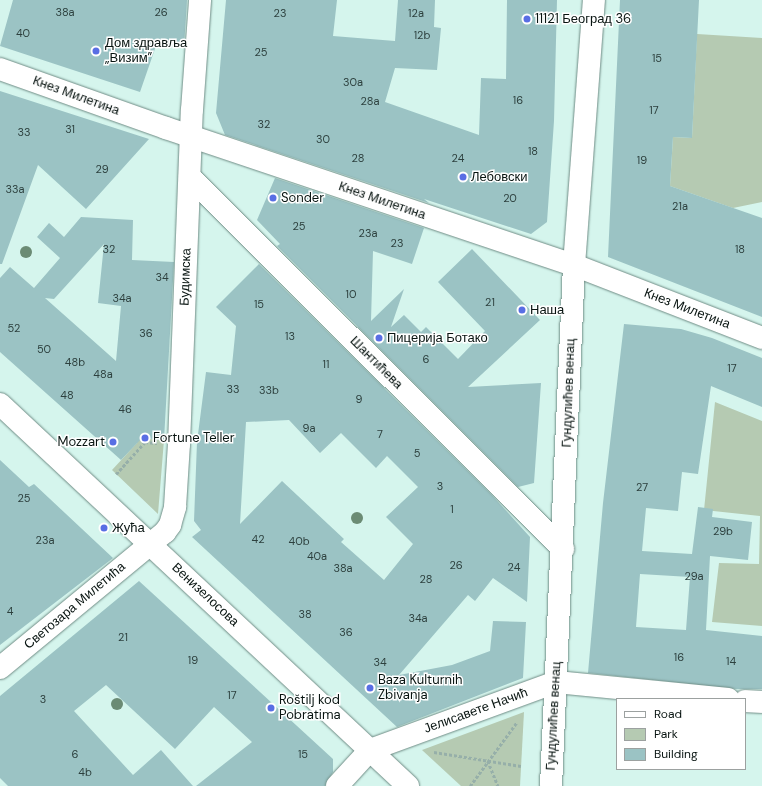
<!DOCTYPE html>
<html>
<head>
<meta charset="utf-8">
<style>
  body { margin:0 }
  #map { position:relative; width:762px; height:786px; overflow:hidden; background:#d5f5ed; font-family:"DM Sans",sans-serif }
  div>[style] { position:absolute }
  .green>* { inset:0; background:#b5cab2 }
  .building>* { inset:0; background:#9bc3c4 }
  .path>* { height:2.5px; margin-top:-1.25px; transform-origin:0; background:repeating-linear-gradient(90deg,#96afa9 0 3px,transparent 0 5px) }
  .roads { filter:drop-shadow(0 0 1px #6f8c85) drop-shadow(0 0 1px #6f8c85) }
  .minor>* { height:22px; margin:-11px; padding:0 11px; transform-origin:11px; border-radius:11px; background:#fff }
  .trees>* { width:12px; height:12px; margin:-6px; border-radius:50%; background:#6b8b74 }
  .dots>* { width:11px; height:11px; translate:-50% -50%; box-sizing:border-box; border:2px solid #fff; border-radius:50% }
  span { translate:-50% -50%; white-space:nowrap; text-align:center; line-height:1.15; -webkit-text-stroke:3px #fff; paint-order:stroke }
  .number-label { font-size:11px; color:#2d403e }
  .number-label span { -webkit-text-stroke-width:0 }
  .poi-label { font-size:13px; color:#081411 }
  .left { translate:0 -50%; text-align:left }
  .right { translate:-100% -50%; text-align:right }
  .street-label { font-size:13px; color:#081411 }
  .legend { position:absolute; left:616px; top:698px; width:130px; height:72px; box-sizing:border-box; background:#fff; border:1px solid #9ca1a0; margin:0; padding:5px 7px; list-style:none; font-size:12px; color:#081411 }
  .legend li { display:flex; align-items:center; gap:8px; height:20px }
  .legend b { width:20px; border:1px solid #9ca1a0 }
</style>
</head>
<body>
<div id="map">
  <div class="green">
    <div style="clip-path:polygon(697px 34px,762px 38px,762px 202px,733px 208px,670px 186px,673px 137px,692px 138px)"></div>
    <div style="clip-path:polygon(715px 402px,762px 421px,762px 626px,712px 622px,719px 563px,759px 564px,760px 516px,704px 510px)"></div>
    <div style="clip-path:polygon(130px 437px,164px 440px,158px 514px,112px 470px,137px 443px)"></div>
    <div style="clip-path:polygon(524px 712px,520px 786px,461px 786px,422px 750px)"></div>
  </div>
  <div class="building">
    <div style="clip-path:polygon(13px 0,187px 0,184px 46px,157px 43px,140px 92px,0 46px)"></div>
    <div style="clip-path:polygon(226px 0,337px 0,333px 36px,395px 41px,398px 0,435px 0,434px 27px,441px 28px,437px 70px,395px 68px,385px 102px,479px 135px,481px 78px,506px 79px,507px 0,557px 0,554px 121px,547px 222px,531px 234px,424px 199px,429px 203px,225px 135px,216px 113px)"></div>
    <div style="clip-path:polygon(620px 0,699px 0,692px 138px,673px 137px,670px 186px,762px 218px,762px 317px,608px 257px)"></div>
    <div style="clip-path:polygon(0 91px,149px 139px,86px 209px,38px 165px,2px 264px,0 264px)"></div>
    <div style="clip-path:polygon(275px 178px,424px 228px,412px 264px,373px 251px,371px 321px,404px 289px,391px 327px,404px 315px,421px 332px,426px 327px,458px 359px,485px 331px,438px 282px,472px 249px,540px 320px,468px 387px,541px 383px,534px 483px,518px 487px,277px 246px,280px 244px,257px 220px)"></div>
    <div style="clip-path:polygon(evenodd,81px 217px,133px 220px,132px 260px,174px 262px,164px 440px,142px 438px,121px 460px,0 352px,0 278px,10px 267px,34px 288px,60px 258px,37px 237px,49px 223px,64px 237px,81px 217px,104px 244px,98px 303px,121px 306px,116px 361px,45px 298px,54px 299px,104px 244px)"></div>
    <div style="clip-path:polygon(evenodd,259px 264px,491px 494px,530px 537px,527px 602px,493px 578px,475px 601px,468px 595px,399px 675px,452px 665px,490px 651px,493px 621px,526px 622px,523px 678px,397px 727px,192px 537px,201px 530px,194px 521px,197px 442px,206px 372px,231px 375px,236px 326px,216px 307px,259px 264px,289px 420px,320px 453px,341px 433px,376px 468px,387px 456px,418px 487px,386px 517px,413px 544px,384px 580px,341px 542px,344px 539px,282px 481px,240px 524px,246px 422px,289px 420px)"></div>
    <div style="clip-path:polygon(evenodd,624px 324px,681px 329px,712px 338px,762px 358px,762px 407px,711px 386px,698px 474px,682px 472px,678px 511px,646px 508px,642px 551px,692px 554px,698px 507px,713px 509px,712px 517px,752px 522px,748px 560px,710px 556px,706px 630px,762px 636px,762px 689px,736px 689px,588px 673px,603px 503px,624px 324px,640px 574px,690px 577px,686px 630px,636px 627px,640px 574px)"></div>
    <div style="clip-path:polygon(0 460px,29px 487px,34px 484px,113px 558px,0 645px)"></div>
    <div style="clip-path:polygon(139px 581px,333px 759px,333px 772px,325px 786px,196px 786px,252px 742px,214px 707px,175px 749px,106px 685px,74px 711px,133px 775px,161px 750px,193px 786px,8px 786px,0 778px,0 696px)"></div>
  </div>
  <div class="path">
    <div style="left:116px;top:474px;width:43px;rotate:-47.8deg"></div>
    <div style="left:145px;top:442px;width:12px;rotate:5deg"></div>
    <div style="left:434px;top:752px;width:88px;rotate:9.1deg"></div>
    <div style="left:488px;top:761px;width:27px;rotate:68deg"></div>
    <div style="left:470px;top:786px;width:79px;rotate:-53.7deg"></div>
  </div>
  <div class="roads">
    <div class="minor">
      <div style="left:0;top:69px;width:176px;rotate:19.6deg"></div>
      <div style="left:166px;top:128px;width:430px;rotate:18.6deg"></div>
      <div style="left:574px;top:265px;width:202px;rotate:21.2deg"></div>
      <div style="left:190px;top:177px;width:527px;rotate:44.92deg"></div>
      <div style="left:0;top:404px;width:559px;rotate:43.11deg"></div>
      <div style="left:0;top:668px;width:214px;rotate:-39.5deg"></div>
      <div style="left:165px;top:532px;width:9px;rotate:-54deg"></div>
      <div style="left:170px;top:525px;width:19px;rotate:-74deg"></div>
      <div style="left:175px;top:507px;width:63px;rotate:-86.4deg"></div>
      <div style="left:179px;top:444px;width:334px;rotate:-87.8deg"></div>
      <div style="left:192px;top:110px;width:110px;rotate:-85.8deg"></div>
      <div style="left:745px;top:701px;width:17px;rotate:3deg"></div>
      <div style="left:337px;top:786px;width:49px;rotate:-47.5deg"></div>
      <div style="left:370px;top:750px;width:198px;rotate:-20.1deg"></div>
      <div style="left:556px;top:682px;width:173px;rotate:5.6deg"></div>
      <div style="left:551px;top:786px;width:522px;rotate:-87.47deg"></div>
      <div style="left:574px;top:265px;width:266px;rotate:-85.7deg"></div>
    </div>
  </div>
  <div class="trees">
    <div style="left:26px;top:252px"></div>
    <div style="left:357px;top:518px"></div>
    <div style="left:117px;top:704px"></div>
  </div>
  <div class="dots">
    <div style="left:527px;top:19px;background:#596ee4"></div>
    <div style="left:96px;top:51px;background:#596ee4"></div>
    <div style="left:463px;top:177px;background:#596ee4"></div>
    <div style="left:273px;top:198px;background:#596ee4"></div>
    <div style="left:522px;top:310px;background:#596ee4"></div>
    <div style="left:379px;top:338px;background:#596ee4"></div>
    <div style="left:145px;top:438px;background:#596ee4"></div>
    <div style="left:113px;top:442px;background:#596ee4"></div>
    <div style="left:104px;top:528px;background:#596ee4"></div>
    <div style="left:370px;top:688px;background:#596ee4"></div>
    <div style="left:271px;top:708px;background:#596ee4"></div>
  </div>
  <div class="number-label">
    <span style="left:65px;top:12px">38a</span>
    <span style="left:161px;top:12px">26</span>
    <span style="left:280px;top:13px">23</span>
    <span style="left:416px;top:13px">12a</span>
    <span style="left:23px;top:33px">40</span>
    <span style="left:422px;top:35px">12b</span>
    <span style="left:261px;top:52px">25</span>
    <span style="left:657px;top:58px">15</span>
    <span style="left:353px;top:82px">30a</span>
    <span style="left:518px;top:100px">16</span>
    <span style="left:370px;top:101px">28a</span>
    <span style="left:654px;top:110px">17</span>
    <span style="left:264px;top:124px">32</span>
    <span style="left:70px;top:129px">31</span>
    <span style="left:24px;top:132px">33</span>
    <span style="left:323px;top:139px">30</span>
    <span style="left:533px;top:151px">18</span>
    <span style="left:358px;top:158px">28</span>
    <span style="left:458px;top:158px">24</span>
    <span style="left:642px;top:160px">19</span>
    <span style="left:102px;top:169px">29</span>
    <span style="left:15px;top:189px">33a</span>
    <span style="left:510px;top:198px">20</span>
    <span style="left:680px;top:206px">21a</span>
    <span style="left:299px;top:226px">25</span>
    <span style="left:368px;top:233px">23a</span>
    <span style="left:397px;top:243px">23</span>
    <span style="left:109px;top:249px">32</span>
    <span style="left:740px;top:249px">18</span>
    <span style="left:162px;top:277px">34</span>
    <span style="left:351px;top:294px">10</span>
    <span style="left:122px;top:298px">34a</span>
    <span style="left:490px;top:302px">21</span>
    <span style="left:259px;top:304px">15</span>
    <span style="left:14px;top:328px">52</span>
    <span style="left:146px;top:333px">36</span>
    <span style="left:290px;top:336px">13</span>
    <span style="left:44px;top:349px">50</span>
    <span style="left:426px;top:359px">6</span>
    <span style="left:75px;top:362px">48b</span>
    <span style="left:326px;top:364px">11</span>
    <span style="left:732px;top:368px">17</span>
    <span style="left:103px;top:374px">48a</span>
    <span style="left:233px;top:389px">33</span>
    <span style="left:269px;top:390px">33b</span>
    <span style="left:67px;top:395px">48</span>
    <span style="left:359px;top:399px">9</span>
    <span style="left:125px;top:409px">46</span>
    <span style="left:309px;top:428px">9a</span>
    <span style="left:380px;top:434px">7</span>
    <span style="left:417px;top:453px">5</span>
    <span style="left:440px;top:486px">3</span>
    <span style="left:642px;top:487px">27</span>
    <span style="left:24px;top:498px">25</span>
    <span style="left:452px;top:509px">1</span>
    <span style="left:723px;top:531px">29b</span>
    <span style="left:258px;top:539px">42</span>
    <span style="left:45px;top:540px">23a</span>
    <span style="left:299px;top:541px">40b</span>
    <span style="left:317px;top:556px">40a</span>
    <span style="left:456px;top:565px">26</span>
    <span style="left:514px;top:567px">24</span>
    <span style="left:343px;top:568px">38a</span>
    <span style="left:694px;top:576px">29a</span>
    <span style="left:426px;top:579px">28</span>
    <span style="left:10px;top:611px">4</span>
    <span style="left:305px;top:614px">38</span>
    <span style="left:418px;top:618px">34a</span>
    <span style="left:346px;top:632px">36</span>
    <span style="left:123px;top:637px">21</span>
    <span style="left:679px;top:657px">16</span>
    <span style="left:193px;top:660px">19</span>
    <span style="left:731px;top:661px">14</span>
    <span style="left:380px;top:662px">34</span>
    <span style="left:232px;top:695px">17</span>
    <span style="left:43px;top:699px">3</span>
    <span style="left:75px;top:754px">6</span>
    <span style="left:303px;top:754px">15</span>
    <span style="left:85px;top:772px">4b</span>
  </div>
  <div class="poi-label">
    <span class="left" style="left:535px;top:19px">11121 Београд 36</span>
    <span class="left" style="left:105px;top:51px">Дом здравља<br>„Визим”</span>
    <span class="left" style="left:471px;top:177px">Лебовски</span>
    <span class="left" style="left:281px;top:198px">Sonder</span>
    <span class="left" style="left:530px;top:310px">Наша</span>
    <span class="left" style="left:387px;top:338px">Пицерија Ботако</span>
    <span class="left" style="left:153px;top:438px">Fortune Teller</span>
    <span class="right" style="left:105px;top:442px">Mozzart</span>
    <span class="left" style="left:112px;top:528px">Жућа</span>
    <span class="left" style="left:378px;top:688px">Baza Kulturnih<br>Zbivanja</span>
    <span class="left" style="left:279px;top:708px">Roštilj kod<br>Pobratima</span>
  </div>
  <div class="street-label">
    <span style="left:76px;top:96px;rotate:20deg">Кнез Милетина</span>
    <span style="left:382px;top:201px;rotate:19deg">Кнез Милетина</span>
    <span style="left:186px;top:277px;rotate:-88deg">Будимска</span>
    <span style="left:687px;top:309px;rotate:21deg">Кнез Милетина</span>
    <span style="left:376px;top:363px;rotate:45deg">Шантићева</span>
    <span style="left:569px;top:393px;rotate:-88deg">Гундулићев венац</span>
    <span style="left:205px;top:595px;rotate:43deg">Венизелосова</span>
    <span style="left:75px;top:606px;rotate:-40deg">Светозара Милетића</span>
    <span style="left:476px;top:711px;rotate:-20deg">Јелисавете Начић</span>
    <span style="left:554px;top:716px;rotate:-87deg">Гундулићев венац</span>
  </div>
  <ul class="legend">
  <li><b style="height:5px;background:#fff"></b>Road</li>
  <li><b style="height:11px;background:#b5cab2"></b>Park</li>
  <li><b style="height:11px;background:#9bc3c4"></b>Building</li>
  </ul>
</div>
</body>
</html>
